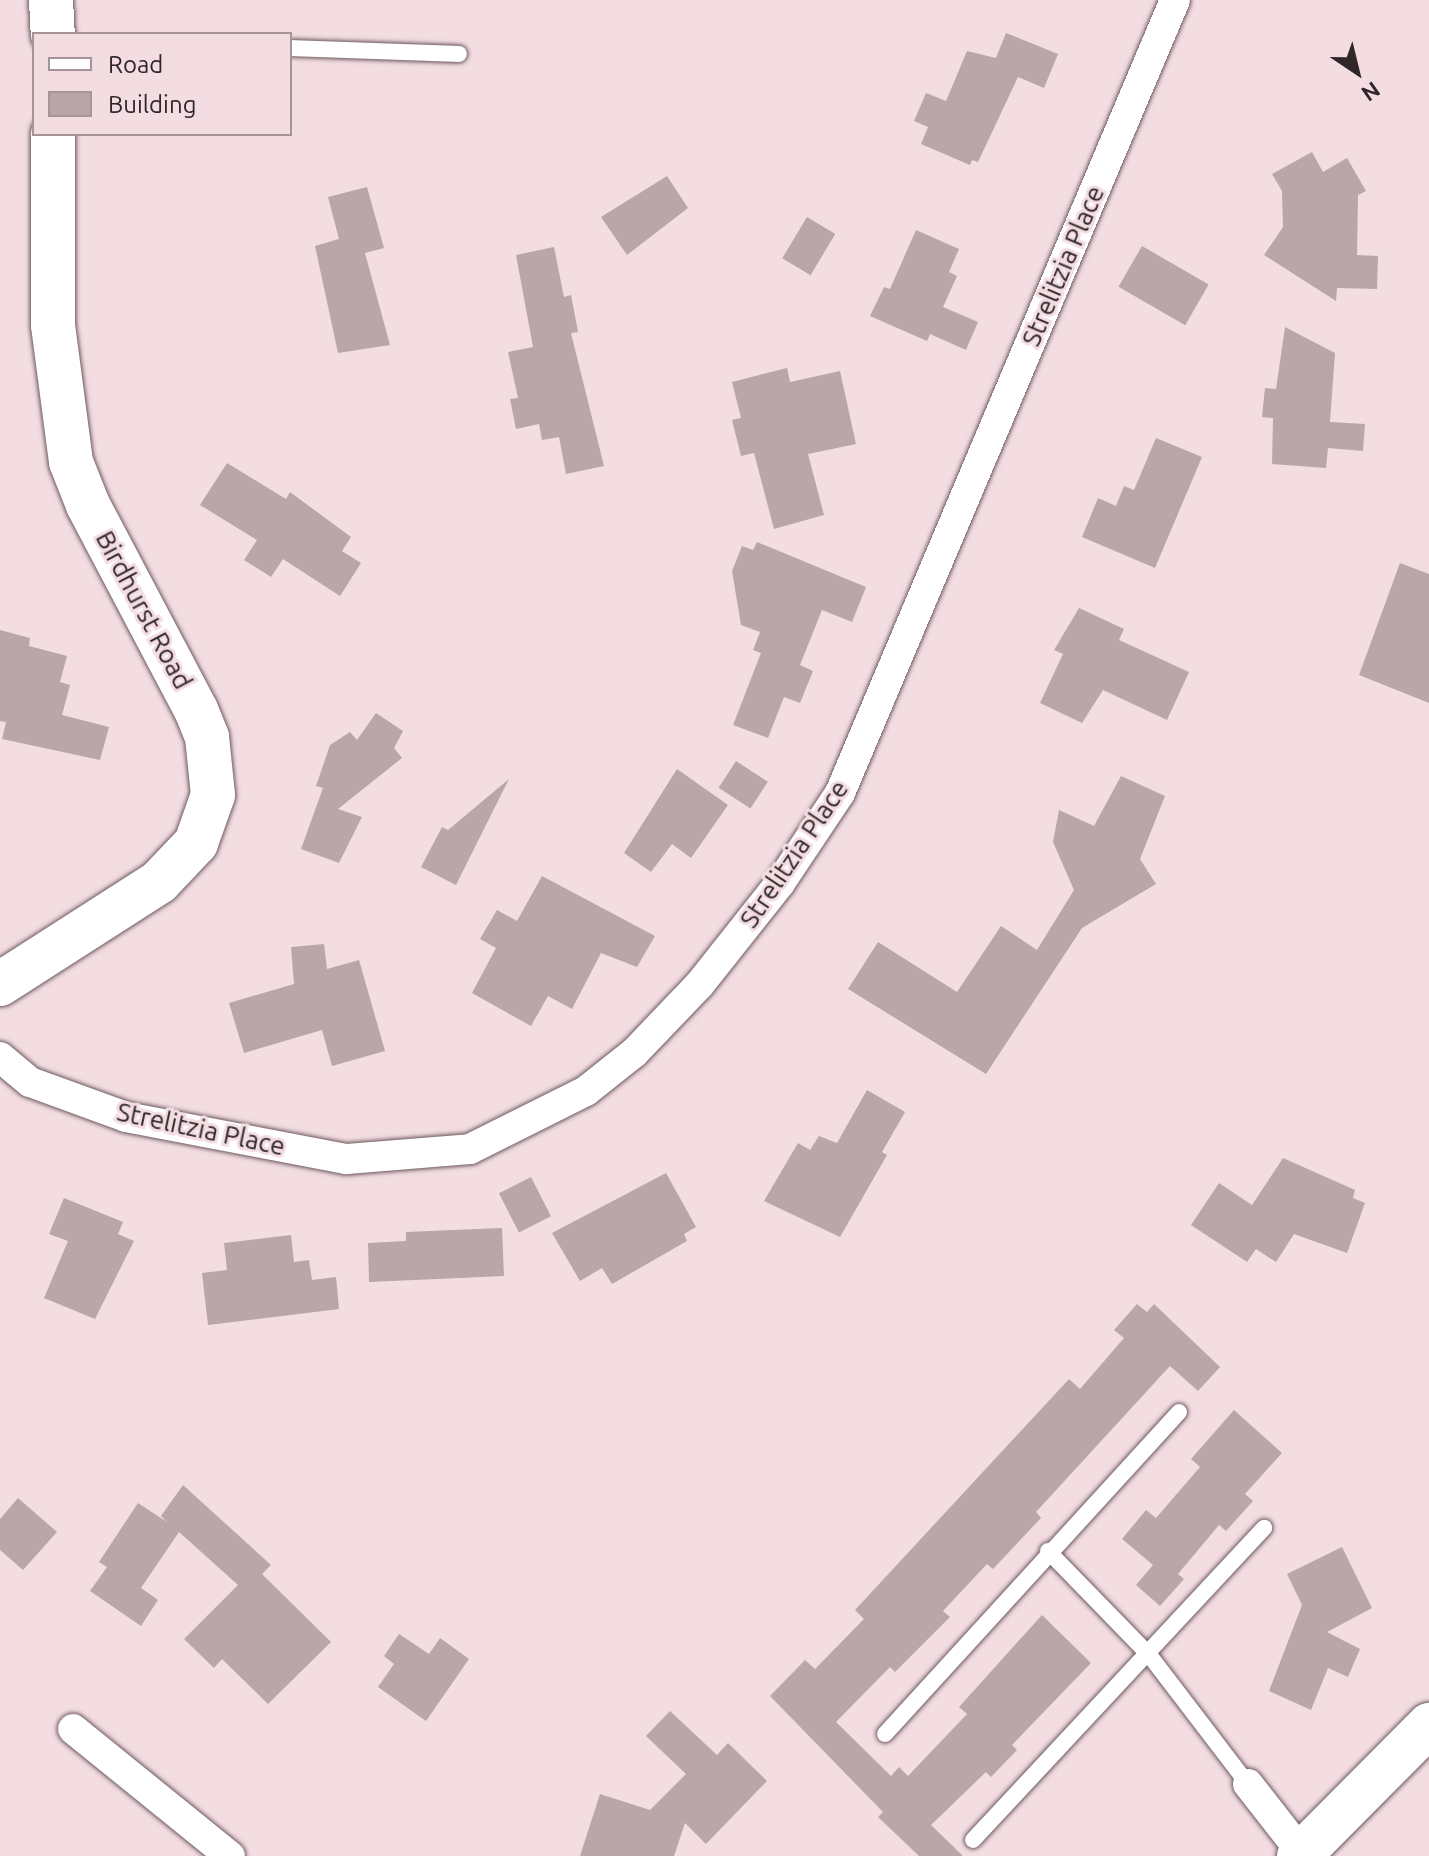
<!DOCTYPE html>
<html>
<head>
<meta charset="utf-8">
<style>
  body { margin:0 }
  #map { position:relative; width:1429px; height:1856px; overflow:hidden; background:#f3dde2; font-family:Ubuntu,sans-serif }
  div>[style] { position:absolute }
  .building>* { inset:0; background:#baa5aa; transform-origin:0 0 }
  .roads { filter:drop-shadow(0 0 2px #6d5a5e) drop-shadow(0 0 2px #6d5a5e) }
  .lane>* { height:16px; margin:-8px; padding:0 8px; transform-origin:8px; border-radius:8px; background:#fff }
  .street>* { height:30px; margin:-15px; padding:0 15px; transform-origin:15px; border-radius:15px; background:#fff }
  .secondary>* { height:44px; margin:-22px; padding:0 22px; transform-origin:22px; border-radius:22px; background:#fff }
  span { translate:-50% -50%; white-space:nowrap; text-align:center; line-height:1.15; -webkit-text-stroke:6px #f3dde2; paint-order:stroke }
  .street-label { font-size:26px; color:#302729 }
  .legend { position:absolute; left:32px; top:32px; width:260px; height:104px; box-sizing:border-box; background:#f3dde2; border:2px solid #a59498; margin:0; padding:10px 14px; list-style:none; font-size:24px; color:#302729 }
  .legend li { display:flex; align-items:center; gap:16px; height:40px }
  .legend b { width:40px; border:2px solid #a59498 }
  .north { position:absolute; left:1317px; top:32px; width:80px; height:80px; -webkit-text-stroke:6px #f3dde2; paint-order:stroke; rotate:145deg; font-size:22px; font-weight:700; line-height:32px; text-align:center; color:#302729 }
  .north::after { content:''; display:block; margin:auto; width:28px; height:36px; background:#302729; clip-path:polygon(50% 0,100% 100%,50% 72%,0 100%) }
</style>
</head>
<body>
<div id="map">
  <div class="building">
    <div style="clip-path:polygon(1006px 33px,1058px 54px,1044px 88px,1018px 77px,978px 162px,972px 160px,970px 165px,921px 144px,928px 127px,914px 121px,926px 93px,946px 101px,967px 51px,996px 58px)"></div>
    <div style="clip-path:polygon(1312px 152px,1323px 172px,1347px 158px,1366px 191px,1358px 195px,1357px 255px,1378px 256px,1377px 289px,1337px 288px,1336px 301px,1264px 255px,1283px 227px,1282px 191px,1272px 174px)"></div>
    <div style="clip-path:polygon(667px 176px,688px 208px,627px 255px,601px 217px)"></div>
    <div style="clip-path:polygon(367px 187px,384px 248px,365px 253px,390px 345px,338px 353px,315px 246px,339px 239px,328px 197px)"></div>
    <div style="left:807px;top:217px;width:33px;height:48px;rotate:31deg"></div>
    <div style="clip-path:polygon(916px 230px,959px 249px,949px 272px,957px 276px,943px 307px,978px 322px,966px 350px,930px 334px,927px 341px,870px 316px,884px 287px,890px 289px)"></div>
    <div style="left:1142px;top:246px;width:77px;height:47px;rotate:30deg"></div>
    <div style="clip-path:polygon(554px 247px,564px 297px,571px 295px,578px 332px,571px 333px,604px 466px,566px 474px,559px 437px,542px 440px,539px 424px,516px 429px,510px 399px,518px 398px,508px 352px,533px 347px,516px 255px)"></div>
    <div style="clip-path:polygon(1285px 327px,1335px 353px,1330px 422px,1365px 424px,1363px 451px,1328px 448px,1326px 468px,1272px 464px,1273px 418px,1262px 417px,1265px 388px,1276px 389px)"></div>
    <div style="clip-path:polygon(787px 368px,790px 382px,840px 371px,856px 444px,808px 454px,824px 515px,774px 529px,754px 453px,741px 456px,732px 420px,741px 418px,732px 382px)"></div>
    <div style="clip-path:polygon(1156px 438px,1202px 457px,1155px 568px,1082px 537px,1098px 498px,1116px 506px,1124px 486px,1134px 490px)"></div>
    <div style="clip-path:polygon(227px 463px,286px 499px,290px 492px,351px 537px,342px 551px,361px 563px,340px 596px,283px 559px,271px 577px,244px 560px,257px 540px,200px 505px)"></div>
    <div style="clip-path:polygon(757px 542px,866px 587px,852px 622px,822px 610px,800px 665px,813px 671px,800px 703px,784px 697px,768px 738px,733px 725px,761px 653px,753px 650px,760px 632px,741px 625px,732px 571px,742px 546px,753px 550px)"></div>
    <div style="clip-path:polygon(1400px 563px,1429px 574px,1429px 703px,1359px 675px)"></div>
    <div style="clip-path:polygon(1079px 608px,1124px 629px,1119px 640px,1189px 672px,1167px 720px,1103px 690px,1082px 723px,1040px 703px,1063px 654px,1054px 650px)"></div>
    <div style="clip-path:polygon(0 630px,30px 638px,29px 646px,67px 656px,60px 682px,70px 685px,62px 715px,109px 727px,100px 760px,2px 739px,6px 722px,0 721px)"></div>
    <div style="clip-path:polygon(376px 713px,403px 731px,394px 748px,402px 758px,338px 809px,362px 817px,339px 863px,301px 849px,323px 788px,316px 786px,330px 745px,350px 732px,357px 740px)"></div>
    <div style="left:736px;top:761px;width:38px;height:32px;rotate:33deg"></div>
    <div style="clip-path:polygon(677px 769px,728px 805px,691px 858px,672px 844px,651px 872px,624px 853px)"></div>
    <div style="clip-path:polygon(1121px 776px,1165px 796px,1140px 859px,1156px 884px,1082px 928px,986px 1074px,848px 989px,878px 942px,957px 992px,1001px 926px,1037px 950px,1074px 890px,1053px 842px,1059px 810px,1094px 826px)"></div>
    <div style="clip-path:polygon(509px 779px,456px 885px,421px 867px,442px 827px,448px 830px)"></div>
    <div style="clip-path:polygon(542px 876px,655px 936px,637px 967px,601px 953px,572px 1009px,548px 996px,531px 1026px,472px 993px,496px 948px,480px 939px,497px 910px,517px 921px)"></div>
    <div style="clip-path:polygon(324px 944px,327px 969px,359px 960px,385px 1051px,332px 1066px,322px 1030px,244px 1053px,229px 1003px,294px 984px,291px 947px)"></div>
    <div style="clip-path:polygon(867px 1090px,905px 1112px,882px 1152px,887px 1155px,840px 1237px,764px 1201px,798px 1143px,810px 1150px,819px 1136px,837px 1143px)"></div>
    <div style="clip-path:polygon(1283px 1158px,1355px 1190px,1353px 1198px,1365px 1203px,1347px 1253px,1294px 1234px,1276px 1262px,1256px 1249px,1247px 1262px,1191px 1225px,1219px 1183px,1252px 1205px)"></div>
    <div style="clip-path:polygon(666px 1173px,696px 1227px,684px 1234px,687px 1241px,612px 1284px,602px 1268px,580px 1281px,552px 1233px)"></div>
    <div style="left:531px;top:1177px;width:44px;height:36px;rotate:63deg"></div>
    <div style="clip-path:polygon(64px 1198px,123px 1222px,118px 1234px,134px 1241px,95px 1319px,44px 1298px,68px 1241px,49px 1234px)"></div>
    <div style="clip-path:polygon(502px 1228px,504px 1276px,369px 1282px,368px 1243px,406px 1241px,406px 1232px)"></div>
    <div style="clip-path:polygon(291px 1235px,294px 1262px,309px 1260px,312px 1280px,336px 1277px,339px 1309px,208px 1325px,202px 1273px,227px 1270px,224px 1243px)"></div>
    <div style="clip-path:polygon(1137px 1304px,1147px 1312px,1154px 1304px,1220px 1367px,1198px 1391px,1170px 1366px,1036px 1512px,1041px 1518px,993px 1569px,987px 1564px,943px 1611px,950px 1617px,895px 1672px,890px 1667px,836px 1722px,891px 1776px,899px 1767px,908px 1776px,967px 1714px,959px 1707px,1042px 1615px,1091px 1663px,1012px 1745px,1017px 1750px,991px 1777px,986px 1772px,931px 1825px,963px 1856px,919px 1856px,878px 1817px,883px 1812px,770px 1696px,805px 1660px,815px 1669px,864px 1619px,855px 1610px,1069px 1379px,1080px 1389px,1124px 1338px,1114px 1330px)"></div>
    <div style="clip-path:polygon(1234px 1410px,1282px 1453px,1245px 1494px,1253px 1501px,1226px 1531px,1219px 1525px,1178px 1574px,1184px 1579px,1160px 1606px,1136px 1585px,1153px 1565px,1122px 1539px,1146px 1510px,1156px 1518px,1200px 1467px,1191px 1459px)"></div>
    <div style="clip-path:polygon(183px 1485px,271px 1565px,262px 1574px,331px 1642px,268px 1704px,222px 1659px,214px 1668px,184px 1639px,238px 1585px,179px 1532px,141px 1588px,158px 1600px,141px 1626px,90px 1591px,107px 1567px,99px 1562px,138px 1503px,167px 1522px,161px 1516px)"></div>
    <div style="clip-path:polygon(18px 1498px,57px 1532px,23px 1570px,0 1550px,0 1519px)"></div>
    <div style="clip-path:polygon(1342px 1547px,1372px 1608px,1327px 1632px,1360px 1649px,1348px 1677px,1328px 1668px,1311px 1710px,1269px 1691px,1302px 1605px,1287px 1574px)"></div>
    <div style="clip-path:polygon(399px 1634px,429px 1654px,440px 1638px,469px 1659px,426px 1721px,378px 1687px,394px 1664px,384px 1656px)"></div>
    <div style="clip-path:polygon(670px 1711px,717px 1755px,728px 1743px,767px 1781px,706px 1844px,685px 1823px,674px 1856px,580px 1856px,600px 1794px,650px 1810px,686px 1774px,646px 1736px)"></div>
  </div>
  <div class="roads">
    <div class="lane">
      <div style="left:290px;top:48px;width:169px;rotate:2deg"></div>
      <div style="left:1048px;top:1551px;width:146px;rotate:45.8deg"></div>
      <div style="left:1150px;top:1656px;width:161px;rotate:52.6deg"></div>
      <div style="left:885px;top:1734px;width:436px;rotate:-47.6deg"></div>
      <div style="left:973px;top:1840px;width:427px;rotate:-47deg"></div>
    </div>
    <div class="street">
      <div style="left:0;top:1057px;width:39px;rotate:40deg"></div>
      <div style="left:30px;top:1082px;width:102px;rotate:20deg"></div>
      <div style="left:126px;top:1117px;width:225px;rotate:10.8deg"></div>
      <div style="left:347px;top:1159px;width:123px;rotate:-4.6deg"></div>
      <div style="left:470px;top:1149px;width:130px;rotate:-26.6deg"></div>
      <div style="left:586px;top:1091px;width:61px;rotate:-38.4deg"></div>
      <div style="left:634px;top:1053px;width:95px;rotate:-46.3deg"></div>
      <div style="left:700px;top:984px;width:129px;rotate:-51.6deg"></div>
      <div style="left:780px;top:883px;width:108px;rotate:-56.3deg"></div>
      <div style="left:840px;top:793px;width:861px;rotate:-67.1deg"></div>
      <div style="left:73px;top:1729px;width:202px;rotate:39deg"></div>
      <div style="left:1248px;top:1784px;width:88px;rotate:52deg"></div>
    </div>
    <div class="secondary">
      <div style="left:51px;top:0;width:34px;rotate:87deg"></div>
      <div style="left:0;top:984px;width:189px;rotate:-32.7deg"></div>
      <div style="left:159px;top:882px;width:54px;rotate:-46.5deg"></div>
      <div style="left:196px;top:843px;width:51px;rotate:-70.5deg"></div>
      <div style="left:213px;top:795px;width:58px;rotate:-95.9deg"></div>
      <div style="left:207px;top:737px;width:29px;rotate:-112deg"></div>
      <div style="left:196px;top:710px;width:232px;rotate:-117.8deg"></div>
      <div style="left:88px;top:505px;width:46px;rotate:-111.6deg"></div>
      <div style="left:71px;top:462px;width:138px;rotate:-97.5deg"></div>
      <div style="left:53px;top:325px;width:191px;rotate:-90deg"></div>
      <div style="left:1299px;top:1856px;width:185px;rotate:-45.2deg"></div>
    </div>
  </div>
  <div class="street-label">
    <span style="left:1063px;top:266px;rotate:-67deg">Strelitzia Place</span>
    <span style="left:144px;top:610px;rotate:62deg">Birdhurst Road</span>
    <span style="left:794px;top:854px;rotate:-56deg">Strelitzia Place</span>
    <span style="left:201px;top:1129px;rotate:12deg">Strelitzia Place</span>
  </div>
  <ul class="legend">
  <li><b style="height:10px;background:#fff"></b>Road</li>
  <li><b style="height:22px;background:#baa5aa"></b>Building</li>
  </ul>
  <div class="north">N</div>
</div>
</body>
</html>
